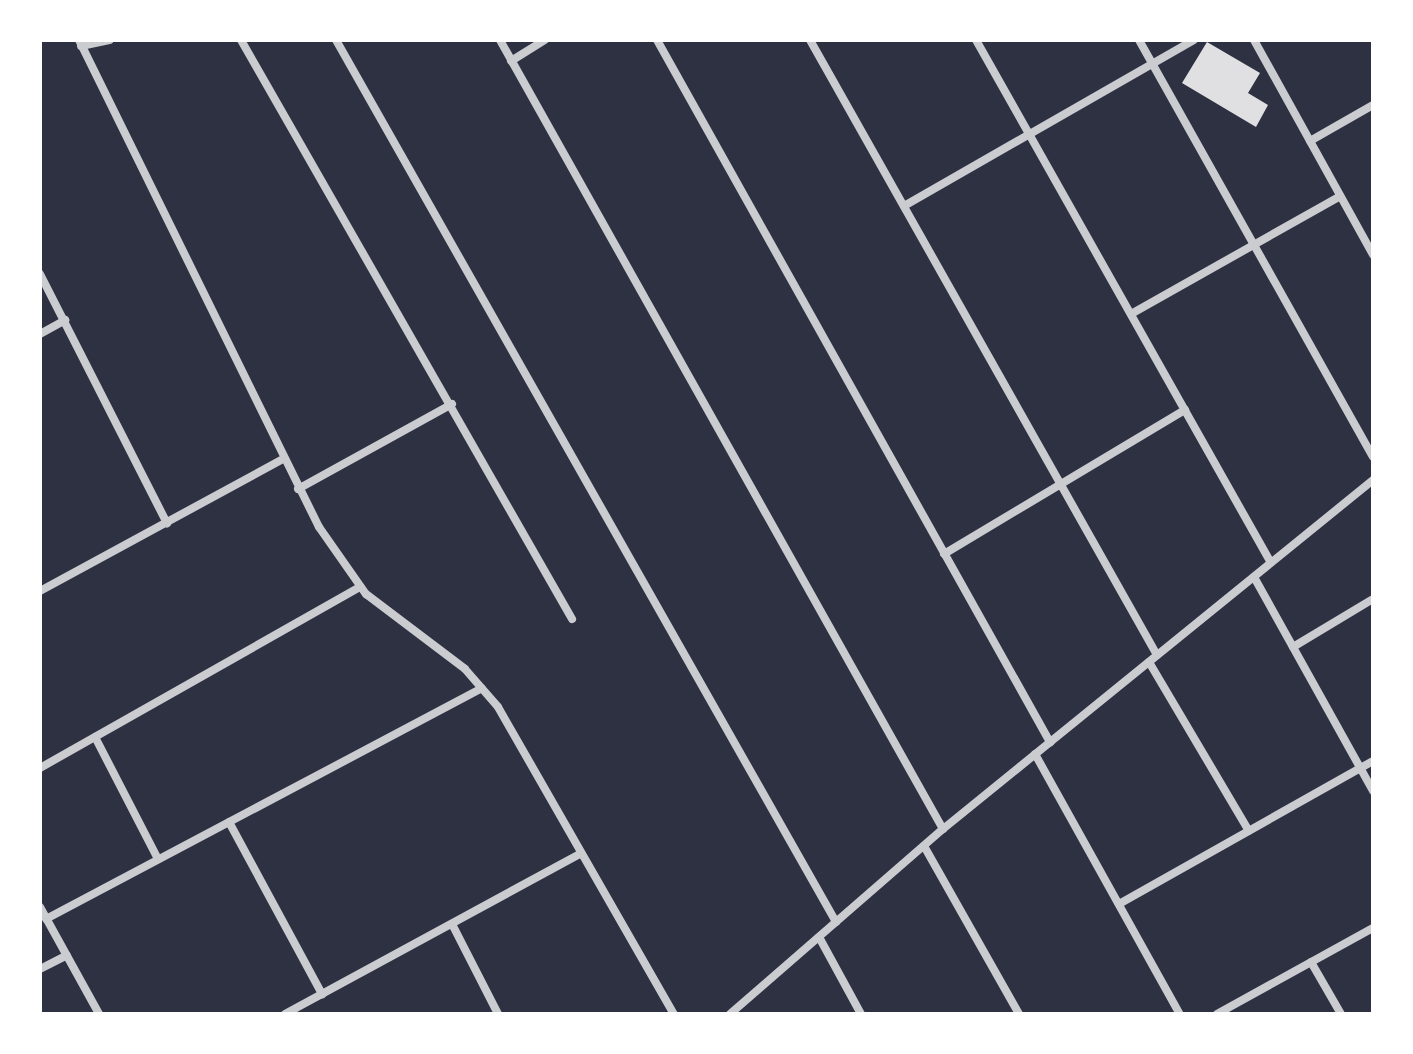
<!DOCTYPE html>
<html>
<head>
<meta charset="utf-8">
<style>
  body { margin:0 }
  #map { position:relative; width:1413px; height:1054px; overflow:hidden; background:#2d3142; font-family:"Titillium Web",sans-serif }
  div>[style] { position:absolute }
  .building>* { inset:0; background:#e0e0e3 }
  .minor>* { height:8px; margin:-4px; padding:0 4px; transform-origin:4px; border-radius:4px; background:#caccd0 }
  span { translate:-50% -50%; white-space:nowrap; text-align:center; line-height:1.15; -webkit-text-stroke:6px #fff; paint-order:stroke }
  .frame { position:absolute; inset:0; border:42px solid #fff; pointer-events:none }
</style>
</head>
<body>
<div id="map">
  <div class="building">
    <div style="clip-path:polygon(1207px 42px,1260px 73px,1248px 93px,1268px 105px,1256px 127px,1182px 83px)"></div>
  </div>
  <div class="minor">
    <div style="left:79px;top:40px;width:543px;rotate:63.77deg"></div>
    <div style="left:319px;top:527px;width:82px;rotate:55deg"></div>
    <div style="left:366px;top:594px;width:124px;rotate:37.1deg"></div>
    <div style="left:465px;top:669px;width:50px;rotate:49deg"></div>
    <div style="left:498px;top:707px;width:354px;rotate:60.2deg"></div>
    <div style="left:241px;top:40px;width:667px;rotate:60.24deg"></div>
    <div style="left:336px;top:40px;width:1014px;rotate:60.45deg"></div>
    <div style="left:500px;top:40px;width:905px;rotate:60.69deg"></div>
    <div style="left:657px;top:40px;width:805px;rotate:60.76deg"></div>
    <div style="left:810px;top:40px;width:706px;rotate:60.57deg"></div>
    <div style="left:976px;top:40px;width:600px;rotate:60.57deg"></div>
    <div style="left:1139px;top:40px;width:478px;rotate:60.7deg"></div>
    <div style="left:1254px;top:40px;width:246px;rotate:61deg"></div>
    <div style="left:81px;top:46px;width:29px;rotate:-12deg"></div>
    <div style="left:511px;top:61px;width:40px;rotate:-32deg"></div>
    <div style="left:1310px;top:141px;width:73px;rotate:-29.7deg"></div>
    <div style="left:904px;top:206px;width:334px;rotate:-29.8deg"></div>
    <div style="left:40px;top:274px;width:280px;rotate:63deg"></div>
    <div style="left:1131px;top:314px;width:240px;rotate:-29.4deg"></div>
    <div style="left:40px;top:334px;width:29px;rotate:-29deg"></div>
    <div style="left:298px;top:489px;width:176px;rotate:-28.9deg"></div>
    <div style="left:944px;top:554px;width:281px;rotate:-30.9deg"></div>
    <div style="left:1254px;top:577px;width:245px;rotate:60.9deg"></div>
    <div style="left:40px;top:591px;width:277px;rotate:-28.5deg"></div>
    <div style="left:1293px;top:647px;width:93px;rotate:-31deg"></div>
    <div style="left:1149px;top:662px;width:196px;rotate:59.4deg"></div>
    <div style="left:95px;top:737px;width:137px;rotate:62.7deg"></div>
    <div style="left:1035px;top:754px;width:298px;rotate:60.9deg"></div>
    <div style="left:40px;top:768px;width:368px;rotate:-29.5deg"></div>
    <div style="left:229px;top:822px;width:196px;rotate:61.6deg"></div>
    <div style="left:924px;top:846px;width:193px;rotate:60.5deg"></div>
    <div style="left:1119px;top:904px;width:291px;rotate:-29.4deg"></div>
    <div style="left:40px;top:907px;width:122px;rotate:61.1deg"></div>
    <div style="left:46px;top:919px;width:493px;rotate:-27.9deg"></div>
    <div style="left:452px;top:924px;width:101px;rotate:62.9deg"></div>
    <div style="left:819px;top:937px;width:88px;rotate:61.4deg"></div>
    <div style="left:1311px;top:962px;width:60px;rotate:60deg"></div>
    <div style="left:40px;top:969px;width:30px;rotate:-27deg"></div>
    <div style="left:285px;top:1014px;width:337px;rotate:-28.5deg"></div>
    <div style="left:730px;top:1014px;width:282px;rotate:-41deg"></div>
    <div style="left:943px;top:829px;width:554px;rotate:-39.06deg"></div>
    <div style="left:1217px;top:1014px;width:178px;rotate:-28.9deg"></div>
  </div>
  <div class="frame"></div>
</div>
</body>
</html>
